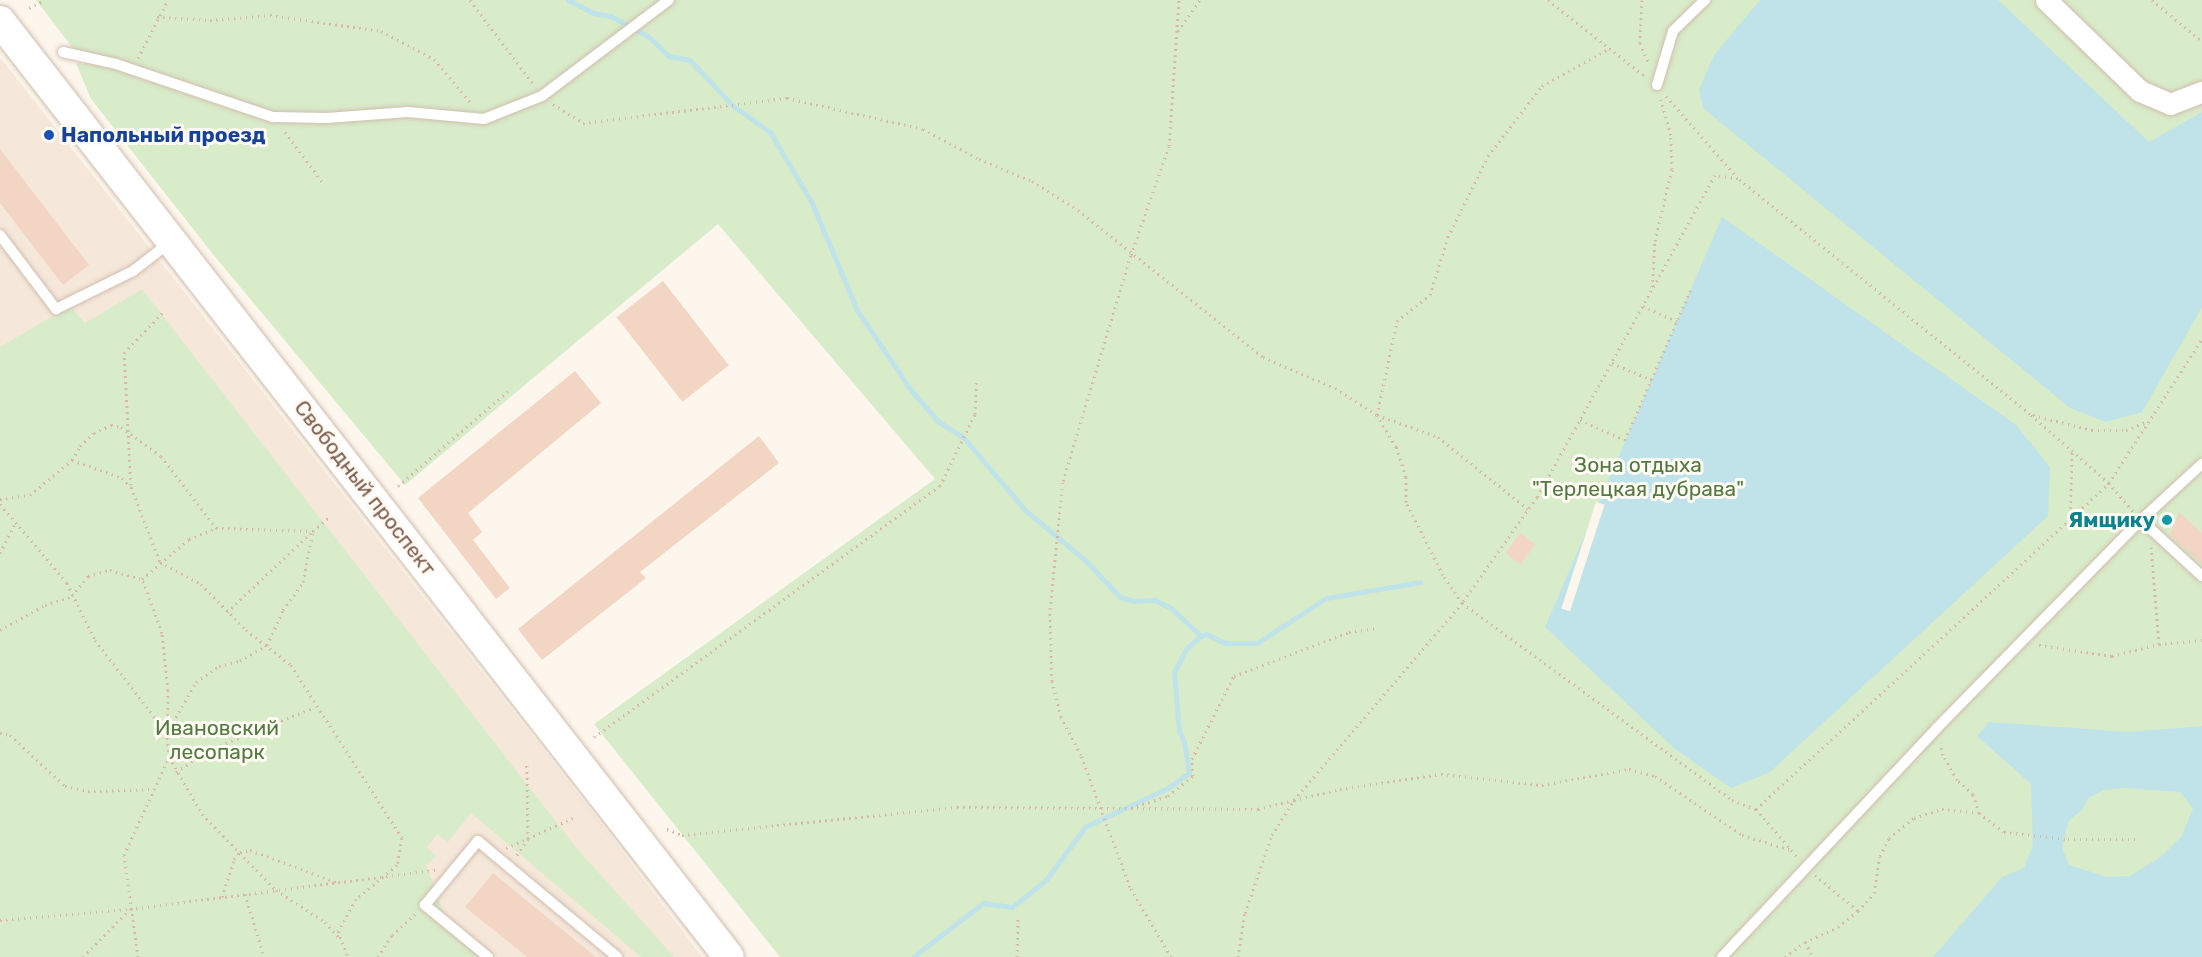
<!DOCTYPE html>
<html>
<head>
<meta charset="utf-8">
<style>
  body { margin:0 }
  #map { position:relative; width:2202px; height:957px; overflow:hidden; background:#fdf6ec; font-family:Rubik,sans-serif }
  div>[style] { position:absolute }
  .residential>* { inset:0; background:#f5e8da }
  .green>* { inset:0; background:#d8ecc9 }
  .water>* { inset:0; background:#bfe3e8 }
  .pier>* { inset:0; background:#fdf6ec; transform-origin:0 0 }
  .stream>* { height:5px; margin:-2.5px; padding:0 2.5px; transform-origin:2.5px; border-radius:2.5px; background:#bfe3e8 }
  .building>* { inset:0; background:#f3d5c3; transform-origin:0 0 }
  .path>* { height:3px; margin-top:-1.5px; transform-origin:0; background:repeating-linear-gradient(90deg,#d9b8a5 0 1.5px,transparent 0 6px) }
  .roads { filter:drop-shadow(0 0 2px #d1beb0) drop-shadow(0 0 2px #d1beb0) }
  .lane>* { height:10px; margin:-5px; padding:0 5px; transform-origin:5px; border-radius:5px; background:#fff }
  .street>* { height:21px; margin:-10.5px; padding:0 10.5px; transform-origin:10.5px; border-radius:10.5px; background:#fff }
  .secondary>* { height:30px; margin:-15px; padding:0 15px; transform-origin:15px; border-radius:15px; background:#fff }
  .dots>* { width:16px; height:16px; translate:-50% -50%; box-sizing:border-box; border:3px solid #fffaf3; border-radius:50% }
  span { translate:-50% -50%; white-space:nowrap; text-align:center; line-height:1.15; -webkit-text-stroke:6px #fffaf3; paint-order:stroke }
  .transit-label { font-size:21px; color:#164399; font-weight:700 }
  .left { translate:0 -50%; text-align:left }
  .park-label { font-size:21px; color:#537a41 }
  .street-label { font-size:21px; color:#7a5c4d }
  .culture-label { font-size:21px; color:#0d838f; font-weight:700 }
  .right { translate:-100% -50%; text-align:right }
</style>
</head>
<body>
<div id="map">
  <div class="residential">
    <div style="clip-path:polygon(0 57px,603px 826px,702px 957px,0 957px)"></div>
  </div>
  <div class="green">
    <div style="clip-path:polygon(36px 0,2202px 0,2202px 957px,780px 957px,594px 724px,935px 479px,718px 224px,405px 485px,212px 253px,91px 99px,76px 63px,85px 64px)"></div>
    <div style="clip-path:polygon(142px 289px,575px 846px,674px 957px,641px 957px,471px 813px,448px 842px,437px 834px,427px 848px,437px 856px,426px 865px,444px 914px,489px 957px,0 957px,0 347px,70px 306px,85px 323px)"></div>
  </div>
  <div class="water">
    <div style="clip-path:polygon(1760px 0,1998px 0,2149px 142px,2202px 112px,2202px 307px,2142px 412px,2106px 422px,2070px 408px,1703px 108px,1699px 90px,1714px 55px)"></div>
    <div style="clip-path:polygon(1722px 217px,2016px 425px,2050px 467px,2048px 516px,1770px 772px,1731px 788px,1675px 749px,1545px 627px)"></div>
    <div style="clip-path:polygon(evenodd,1989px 722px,2128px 732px,2202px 726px,2202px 957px,1933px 957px,2002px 877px,2024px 868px,2033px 845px,2031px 784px,1977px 736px,1989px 722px,2125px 788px,2180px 792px,2193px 808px,2182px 836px,2162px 856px,2130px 876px,2107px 877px,2069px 865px,2062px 848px,2068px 822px,2083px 809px,2088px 798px,2104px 790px,2125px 788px)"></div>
  </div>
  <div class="pier">
    <div style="left:1596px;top:502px;width:9px;height:112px;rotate:18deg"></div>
  </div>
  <div class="stream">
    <div style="left:568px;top:0;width:29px;rotate:27deg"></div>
    <div style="left:594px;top:13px;width:17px;rotate:10deg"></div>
    <div style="left:611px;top:16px;width:43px;rotate:28.9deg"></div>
    <div style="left:649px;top:37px;width:28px;rotate:44deg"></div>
    <div style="left:669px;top:56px;width:21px;rotate:11deg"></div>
    <div style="left:690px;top:60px;width:62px;rotate:47deg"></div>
    <div style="left:732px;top:105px;width:47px;rotate:35.4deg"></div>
    <div style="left:770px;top:132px;width:80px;rotate:59.3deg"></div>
    <div style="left:811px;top:201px;width:118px;rotate:67.1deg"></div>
    <div style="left:857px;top:310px;width:95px;rotate:56.1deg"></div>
    <div style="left:910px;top:389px;width:44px;rotate:48.7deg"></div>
    <div style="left:939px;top:422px;width:28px;rotate:32deg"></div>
    <div style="left:963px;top:437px;width:97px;rotate:49.6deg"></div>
    <div style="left:1026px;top:511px;width:75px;rotate:39.6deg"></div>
    <div style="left:1084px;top:559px;width:52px;rotate:46.5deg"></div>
    <div style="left:1120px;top:597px;width:14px;rotate:17deg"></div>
    <div style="left:1133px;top:601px;width:22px;rotate:-3deg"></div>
    <div style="left:1155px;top:600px;width:18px;rotate:27deg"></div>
    <div style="left:1171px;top:608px;width:41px;rotate:43deg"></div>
    <div style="left:913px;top:957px;width:88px;rotate:-37.6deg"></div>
    <div style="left:983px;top:903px;width:29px;rotate:8deg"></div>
    <div style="left:1012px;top:907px;width:43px;rotate:-38.5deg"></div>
    <div style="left:1046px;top:880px;width:66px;rotate:-53.7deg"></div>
    <div style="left:1085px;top:827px;width:92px;rotate:-25.2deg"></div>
    <div style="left:1168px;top:788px;width:26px;rotate:-36deg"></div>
    <div style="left:1189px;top:773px;width:31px;rotate:-99deg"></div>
    <div style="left:1184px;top:742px;width:12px;rotate:-114deg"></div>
    <div style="left:1179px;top:731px;width:59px;rotate:-94.8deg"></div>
    <div style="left:1174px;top:672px;width:27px;rotate:-62deg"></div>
    <div style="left:1187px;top:648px;width:18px;rotate:-41deg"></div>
    <div style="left:1201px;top:636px;width:5px;rotate:-22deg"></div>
    <div style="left:1206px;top:634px;width:21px;rotate:25deg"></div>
    <div style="left:1225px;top:643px;width:32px"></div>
    <div style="left:1257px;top:643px;width:82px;rotate:-33.1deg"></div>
    <div style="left:1326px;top:598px;width:96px;rotate:-9.6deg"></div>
  </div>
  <div class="building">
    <div style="clip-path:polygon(0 149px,89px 265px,63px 285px,0 203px)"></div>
    <div style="left:663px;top:281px;width:107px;height:59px;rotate:52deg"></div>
    <div style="clip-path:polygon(575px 371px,601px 403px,468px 513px,482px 532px,473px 540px,510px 588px,496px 599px,418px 498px)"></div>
    <div style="clip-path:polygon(759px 436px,779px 463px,640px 572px,646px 578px,542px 660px,518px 629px)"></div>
    <div style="clip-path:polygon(2179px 512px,2202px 533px,2202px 564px,2170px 535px)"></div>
    <div style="left:1520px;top:533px;width:19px;height:25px;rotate:36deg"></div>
    <div style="clip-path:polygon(493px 873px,596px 957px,527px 957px,465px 907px)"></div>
  </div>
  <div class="path">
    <div style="left:470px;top:0;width:106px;rotate:53deg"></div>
    <div style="left:1548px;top:0;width:125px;rotate:38.2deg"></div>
    <div style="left:1642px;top:0;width:43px;rotate:92.7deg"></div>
    <div style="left:1640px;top:43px;width:23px;rotate:67deg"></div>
    <div style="left:2152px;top:0;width:65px;rotate:39.4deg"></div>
    <div style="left:29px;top:8px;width:18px;rotate:-27deg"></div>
    <div style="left:157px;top:17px;width:53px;rotate:3.2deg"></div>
    <div style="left:210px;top:20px;width:60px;rotate:-4.8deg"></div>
    <div style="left:270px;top:15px;width:112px;rotate:8.2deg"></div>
    <div style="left:381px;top:31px;width:60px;rotate:27.8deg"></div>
    <div style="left:434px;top:59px;width:57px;rotate:49.9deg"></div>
    <div style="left:1178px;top:31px;width:38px;rotate:-55deg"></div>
    <div style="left:138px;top:58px;width:65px;rotate:-62.7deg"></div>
    <div style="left:1666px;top:96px;width:108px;rotate:48.8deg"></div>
    <div style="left:553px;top:104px;width:36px;rotate:32deg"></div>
    <div style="left:583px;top:123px;width:206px;rotate:-7deg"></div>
    <div style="left:787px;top:98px;width:139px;rotate:12.8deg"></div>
    <div style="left:923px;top:129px;width:64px;rotate:28.2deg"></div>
    <div style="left:979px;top:159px;width:57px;rotate:22.5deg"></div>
    <div style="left:1032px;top:181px;width:54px;rotate:32.2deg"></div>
    <div style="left:1078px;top:210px;width:236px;rotate:38.5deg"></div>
    <div style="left:1263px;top:357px;width:78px;rotate:23.3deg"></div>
    <div style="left:1335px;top:388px;width:50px;rotate:32.7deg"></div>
    <div style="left:1377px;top:415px;width:65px;rotate:19.8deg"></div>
    <div style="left:1438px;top:437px;width:115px;rotate:38.7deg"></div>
    <div style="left:285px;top:132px;width:64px;rotate:53.3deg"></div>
    <div style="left:1652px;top:287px;width:46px;rotate:-86.3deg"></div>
    <div style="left:1655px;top:241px;width:74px;rotate:-76.7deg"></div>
    <div style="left:1672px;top:169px;width:34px;rotate:-92deg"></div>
    <div style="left:1671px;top:135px;width:37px;rotate:-106deg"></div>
    <div style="left:1643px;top:306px;width:37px;rotate:24deg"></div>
    <div style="left:1612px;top:363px;width:43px;rotate:23deg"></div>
    <div style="left:2033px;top:415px;width:61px;rotate:14.3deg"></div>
    <div style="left:2092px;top:430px;width:34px"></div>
    <div style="left:2126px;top:430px;width:24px;rotate:-22deg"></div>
    <div style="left:1580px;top:420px;width:49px;rotate:24deg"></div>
    <div style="left:1625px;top:440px;width:165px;rotate:-66.4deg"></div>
    <div style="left:72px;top:460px;width:16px;rotate:-60deg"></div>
    <div style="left:80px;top:446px;width:19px;rotate:-43deg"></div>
    <div style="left:94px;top:433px;width:19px;rotate:-25deg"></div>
    <div style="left:111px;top:425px;width:10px;rotate:11deg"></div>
    <div style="left:121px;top:427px;width:49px;rotate:35.9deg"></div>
    <div style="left:161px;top:456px;width:91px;rotate:52.6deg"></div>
    <div style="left:131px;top:485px;width:132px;rotate:-93deg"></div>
    <div style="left:124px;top:353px;width:58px;rotate:-46.4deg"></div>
    <div style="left:398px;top:486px;width:145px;rotate:-40.8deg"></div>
    <div style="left:0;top:499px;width:30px;rotate:-8deg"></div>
    <div style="left:30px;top:495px;width:55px;rotate:-39.8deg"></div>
    <div style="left:72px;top:460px;width:53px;rotate:19.8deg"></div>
    <div style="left:122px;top:478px;width:13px;rotate:45deg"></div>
    <div style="left:131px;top:487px;width:80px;rotate:68.9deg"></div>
    <div style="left:160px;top:562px;width:47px;rotate:28.2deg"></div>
    <div style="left:201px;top:584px;width:64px;rotate:45.6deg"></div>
    <div style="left:246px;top:630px;width:57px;rotate:37.9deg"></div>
    <div style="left:291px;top:665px;width:206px;rotate:57.3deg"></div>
    <div style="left:402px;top:838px;width:27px;rotate:100deg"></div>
    <div style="left:397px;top:865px;width:53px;rotate:140.3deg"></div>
    <div style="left:356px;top:899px;width:37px;rotate:119deg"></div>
    <div style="left:338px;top:931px;width:28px;rotate:69deg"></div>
    <div style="left:0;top:504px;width:104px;rotate:49.7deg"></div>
    <div style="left:67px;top:583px;width:64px;rotate:63.8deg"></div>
    <div style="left:95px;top:640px;width:118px;rotate:52.3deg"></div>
    <div style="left:167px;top:733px;width:43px;rotate:-88.7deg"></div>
    <div style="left:168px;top:690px;width:57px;rotate:-96deg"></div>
    <div style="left:162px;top:633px;width:58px;rotate:-110.3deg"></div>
    <div style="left:2133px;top:511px;width:37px;rotate:-131deg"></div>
    <div style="left:2109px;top:483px;width:105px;rotate:-138.9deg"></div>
    <div style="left:2030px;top:414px;width:375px;rotate:-141.1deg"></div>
    <div style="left:1738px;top:178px;width:23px;rotate:-173deg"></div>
    <div style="left:1715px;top:175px;width:368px;rotate:118.9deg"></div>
    <div style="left:1537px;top:497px;width:130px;rotate:125.3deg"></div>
    <div style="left:1462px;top:603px;width:334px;rotate:36.1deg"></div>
    <div style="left:1732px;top:800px;width:26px;rotate:21deg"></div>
    <div style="left:1756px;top:809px;width:481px;rotate:-42.7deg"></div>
    <div style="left:2109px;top:483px;width:171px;rotate:-57.1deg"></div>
    <div style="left:2070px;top:520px;width:69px;rotate:-88.3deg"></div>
    <div style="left:2151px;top:547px;width:97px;rotate:85.3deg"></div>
    <div style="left:0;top:553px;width:35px;rotate:-63deg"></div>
    <div style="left:227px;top:612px;width:117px;rotate:-43.3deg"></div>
    <div style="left:0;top:630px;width:51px;rotate:-29.1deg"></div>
    <div style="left:45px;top:605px;width:28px;rotate:-18deg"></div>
    <div style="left:72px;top:596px;width:26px;rotate:-51deg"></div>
    <div style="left:88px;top:576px;width:23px;rotate:-15deg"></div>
    <div style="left:110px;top:570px;width:33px;rotate:16deg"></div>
    <div style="left:142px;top:579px;width:62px;rotate:-40.4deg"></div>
    <div style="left:189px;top:539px;width:29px;rotate:-22deg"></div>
    <div style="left:216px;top:528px;width:97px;rotate:1.8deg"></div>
    <div style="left:2039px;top:645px;width:74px;rotate:8.6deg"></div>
    <div style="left:2112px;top:656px;width:49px;rotate:-14.3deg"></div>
    <div style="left:2159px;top:644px;width:43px;rotate:-5.3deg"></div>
    <div style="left:0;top:733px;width:10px;rotate:11deg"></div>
    <div style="left:10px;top:735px;width:75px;rotate:42.8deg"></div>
    <div style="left:65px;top:786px;width:24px;rotate:12deg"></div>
    <div style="left:88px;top:791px;width:66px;rotate:-1.7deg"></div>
    <div style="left:594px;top:737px;width:427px;rotate:-36deg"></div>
    <div style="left:940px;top:486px;width:80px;rotate:-64.1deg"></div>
    <div style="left:975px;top:414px;width:33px;rotate:-88deg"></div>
    <div style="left:169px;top:757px;width:66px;rotate:59.9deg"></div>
    <div style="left:202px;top:814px;width:106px;rotate:45.8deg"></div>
    <div style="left:276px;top:890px;width:59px;rotate:33.1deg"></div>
    <div style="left:325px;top:922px;width:20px;rotate:49deg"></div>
    <div style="left:176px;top:772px;width:40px;rotate:-34deg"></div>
    <div style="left:209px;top:750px;width:114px;rotate:-22.1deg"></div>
    <div style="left:1131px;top:808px;width:39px;rotate:-18deg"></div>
    <div style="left:1168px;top:796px;width:32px;rotate:-39deg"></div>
    <div style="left:1193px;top:776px;width:17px;rotate:-93deg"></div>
    <div style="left:1192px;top:759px;width:93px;rotate:-63.2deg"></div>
    <div style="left:1234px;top:676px;width:123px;rotate:-20.9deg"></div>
    <div style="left:1349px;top:632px;width:29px;rotate:-8deg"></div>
    <div style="left:1756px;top:809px;width:65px;rotate:49.4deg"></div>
    <div style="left:1979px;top:813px;width:31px;rotate:37deg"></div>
    <div style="left:2004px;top:832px;width:64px;rotate:6.2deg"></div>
    <div style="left:2068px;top:839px;width:69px"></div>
    <div style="left:667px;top:829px;width:16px;rotate:22deg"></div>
    <div style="left:682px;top:835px;width:276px;rotate:-5.8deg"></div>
    <div style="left:957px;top:807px;width:301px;rotate:0.4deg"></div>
    <div style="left:1258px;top:809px;width:37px;rotate:-14deg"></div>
    <div style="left:1294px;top:800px;width:259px;rotate:-49.5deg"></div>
    <div style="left:1462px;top:603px;width:34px;rotate:-124deg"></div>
    <div style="left:1443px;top:575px;width:82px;rotate:-116.9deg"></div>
    <div style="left:1406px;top:502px;width:25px;rotate:-90deg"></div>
    <div style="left:1406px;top:477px;width:32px;rotate:-108deg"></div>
    <div style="left:1396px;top:447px;width:37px;rotate:-121deg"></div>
    <div style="left:1377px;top:415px;width:96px;rotate:-78deg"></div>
    <div style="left:1397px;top:321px;width:42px;rotate:-38.2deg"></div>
    <div style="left:1430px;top:295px;width:61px;rotate:-72.8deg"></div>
    <div style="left:1448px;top:237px;width:90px;rotate:-63.7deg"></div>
    <div style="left:1488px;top:156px;width:88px;rotate:-52.4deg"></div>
    <div style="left:1542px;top:86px;width:78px;rotate:-29.2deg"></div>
    <div style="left:506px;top:848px;width:73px;rotate:-24.1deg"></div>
    <div style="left:517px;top:855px;width:19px;rotate:-55deg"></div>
    <div style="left:528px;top:839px;width:74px;rotate:-90.8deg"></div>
    <div style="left:1815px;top:875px;width:56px;rotate:39.9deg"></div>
    <div style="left:1858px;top:911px;width:24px;rotate:-48deg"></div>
    <div style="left:1874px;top:893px;width:37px;rotate:-81deg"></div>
    <div style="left:1880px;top:856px;width:20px;rotate:-63deg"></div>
    <div style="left:1889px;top:838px;width:32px;rotate:-39deg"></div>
    <div style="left:1914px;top:818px;width:29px;rotate:-18deg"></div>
    <div style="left:1942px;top:809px;width:37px;rotate:6deg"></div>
    <div style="left:1979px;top:813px;width:20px;rotate:-108deg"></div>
    <div style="left:1973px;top:794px;width:21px;rotate:-139deg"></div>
    <div style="left:1957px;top:780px;width:29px;rotate:-119deg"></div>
    <div style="left:1943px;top:755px;width:12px;rotate:-104deg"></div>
    <div style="left:245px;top:894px;width:66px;rotate:73.2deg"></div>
    <div style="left:222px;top:897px;width:40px;rotate:-72deg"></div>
    <div style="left:234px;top:859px;width:9px;rotate:-49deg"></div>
    <div style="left:240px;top:852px;width:10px;rotate:-11deg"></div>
    <div style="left:250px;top:850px;width:92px;rotate:20.4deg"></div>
    <div style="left:0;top:920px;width:130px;rotate:-4.8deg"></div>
    <div style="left:130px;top:909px;width:308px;rotate:-7.3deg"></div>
    <div style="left:1805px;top:942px;width:36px;rotate:-24deg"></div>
    <div style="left:1838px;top:927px;width:26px;rotate:-39deg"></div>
    <div style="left:83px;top:957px;width:66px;rotate:-45.6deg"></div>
    <div style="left:138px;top:957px;width:103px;rotate:-97.8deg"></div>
    <div style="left:124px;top:855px;width:108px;rotate:-65.3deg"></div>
    <div style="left:169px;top:757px;width:24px;rotate:-95deg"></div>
    <div style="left:167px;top:733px;width:59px;rotate:-60.4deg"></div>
    <div style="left:196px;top:682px;width:28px;rotate:-35deg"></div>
    <div style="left:219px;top:666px;width:22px;rotate:-13deg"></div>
    <div style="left:240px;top:661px;width:31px;rotate:-31deg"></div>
    <div style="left:267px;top:645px;width:38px;rotate:-65deg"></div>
    <div style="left:283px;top:610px;width:34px;rotate:-54deg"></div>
    <div style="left:303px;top:582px;width:52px;rotate:-78.9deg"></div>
    <div style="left:313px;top:531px;width:21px;rotate:-41deg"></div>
    <div style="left:378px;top:957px;width:26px;rotate:-58deg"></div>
    <div style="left:392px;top:935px;width:31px;rotate:-42deg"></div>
    <div style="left:1017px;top:957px;width:40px;rotate:-88.6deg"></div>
    <div style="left:1171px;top:957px;width:81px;rotate:-120.4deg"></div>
    <div style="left:1130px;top:887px;width:141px;rotate:-110.4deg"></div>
    <div style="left:1081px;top:755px;width:43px;rotate:-117.8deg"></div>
    <div style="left:1061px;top:717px;width:37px;rotate:-104deg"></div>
    <div style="left:1052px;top:681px;width:72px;rotate:-91.6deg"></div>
    <div style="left:1050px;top:609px;width:129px;rotate:-84.2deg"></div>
    <div style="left:1063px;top:481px;width:236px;rotate:-73.3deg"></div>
    <div style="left:1131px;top:255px;width:115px;rotate:-70.8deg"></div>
    <div style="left:1169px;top:146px;width:146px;rotate:-86.1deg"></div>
    <div style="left:1238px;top:957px;width:45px;rotate:-81deg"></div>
    <div style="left:1245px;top:913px;width:83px;rotate:-70.9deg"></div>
    <div style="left:1272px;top:835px;width:41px;rotate:-57.8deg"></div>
    <div style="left:1294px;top:800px;width:47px;rotate:-13.4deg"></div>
    <div style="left:1340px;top:789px;width:102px;rotate:-8.4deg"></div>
    <div style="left:1441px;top:774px;width:102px;rotate:6.2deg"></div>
    <div style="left:1542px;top:785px;width:88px;rotate:-10.4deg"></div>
    <div style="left:1629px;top:769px;width:27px;rotate:15deg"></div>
    <div style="left:1655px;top:776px;width:105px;rotate:34.1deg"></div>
    <div style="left:1742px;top:835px;width:51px;rotate:17deg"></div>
    <div style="left:1785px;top:957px;width:25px;rotate:-37deg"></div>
    <div style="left:1805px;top:942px;width:17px;rotate:62deg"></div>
  </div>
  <div class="roads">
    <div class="lane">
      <div style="left:63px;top:52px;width:54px;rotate:12.8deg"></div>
      <div style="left:116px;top:64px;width:166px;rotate:18.7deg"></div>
      <div style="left:273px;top:117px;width:54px;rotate:1.1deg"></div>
      <div style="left:327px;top:118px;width:81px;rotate:-4.2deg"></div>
      <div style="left:408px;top:112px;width:76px;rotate:5.3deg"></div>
      <div style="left:484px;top:119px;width:62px;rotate:-21.6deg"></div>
      <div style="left:542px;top:96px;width:159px;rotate:-37.1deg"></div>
      <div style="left:1657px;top:85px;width:56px;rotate:-73.5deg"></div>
      <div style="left:1673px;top:31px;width:45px;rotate:-44.1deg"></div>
      <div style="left:0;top:235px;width:93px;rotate:52.9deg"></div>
      <div style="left:56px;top:309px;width:86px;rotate:-26.3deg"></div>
      <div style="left:133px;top:271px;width:46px;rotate:-37.9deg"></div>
      <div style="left:2141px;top:520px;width:83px;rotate:42.6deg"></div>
      <div style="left:488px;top:957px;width:82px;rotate:-140.5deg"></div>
      <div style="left:425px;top:905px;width:83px;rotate:-50.4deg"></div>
      <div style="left:478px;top:841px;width:181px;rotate:39.8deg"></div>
      <div style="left:1722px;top:957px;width:314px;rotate:-46.8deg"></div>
      <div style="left:1937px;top:728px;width:291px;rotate:-45.6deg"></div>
      <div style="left:2141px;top:520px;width:83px;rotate:-42.6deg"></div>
    </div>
    <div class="street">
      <div style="left:2046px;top:0;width:131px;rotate:44.1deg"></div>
      <div style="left:2140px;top:91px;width:33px;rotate:23deg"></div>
      <div style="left:2170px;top:104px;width:34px;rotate:-21deg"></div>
    </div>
    <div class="secondary">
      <div style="left:0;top:21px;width:1186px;rotate:52.09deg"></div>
    </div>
  </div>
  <div class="dots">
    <div style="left:49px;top:135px;background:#1a4fb4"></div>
    <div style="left:2167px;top:520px;background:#0f9aa8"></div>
  </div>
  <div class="transit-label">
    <span class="left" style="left:61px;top:135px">Напольный проезд</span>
  </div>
  <div class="park-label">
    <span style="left:1638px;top:477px">Зона отдыха<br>"Терлецкая дубрава"</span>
    <span style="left:217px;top:740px">Ивановский<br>лесопарк</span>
  </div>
  <div class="street-label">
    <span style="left:365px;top:488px;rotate:52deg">Свободный проспект</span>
  </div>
  <div class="culture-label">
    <span class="right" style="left:2155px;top:520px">Ямщику</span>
  </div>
</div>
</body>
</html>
